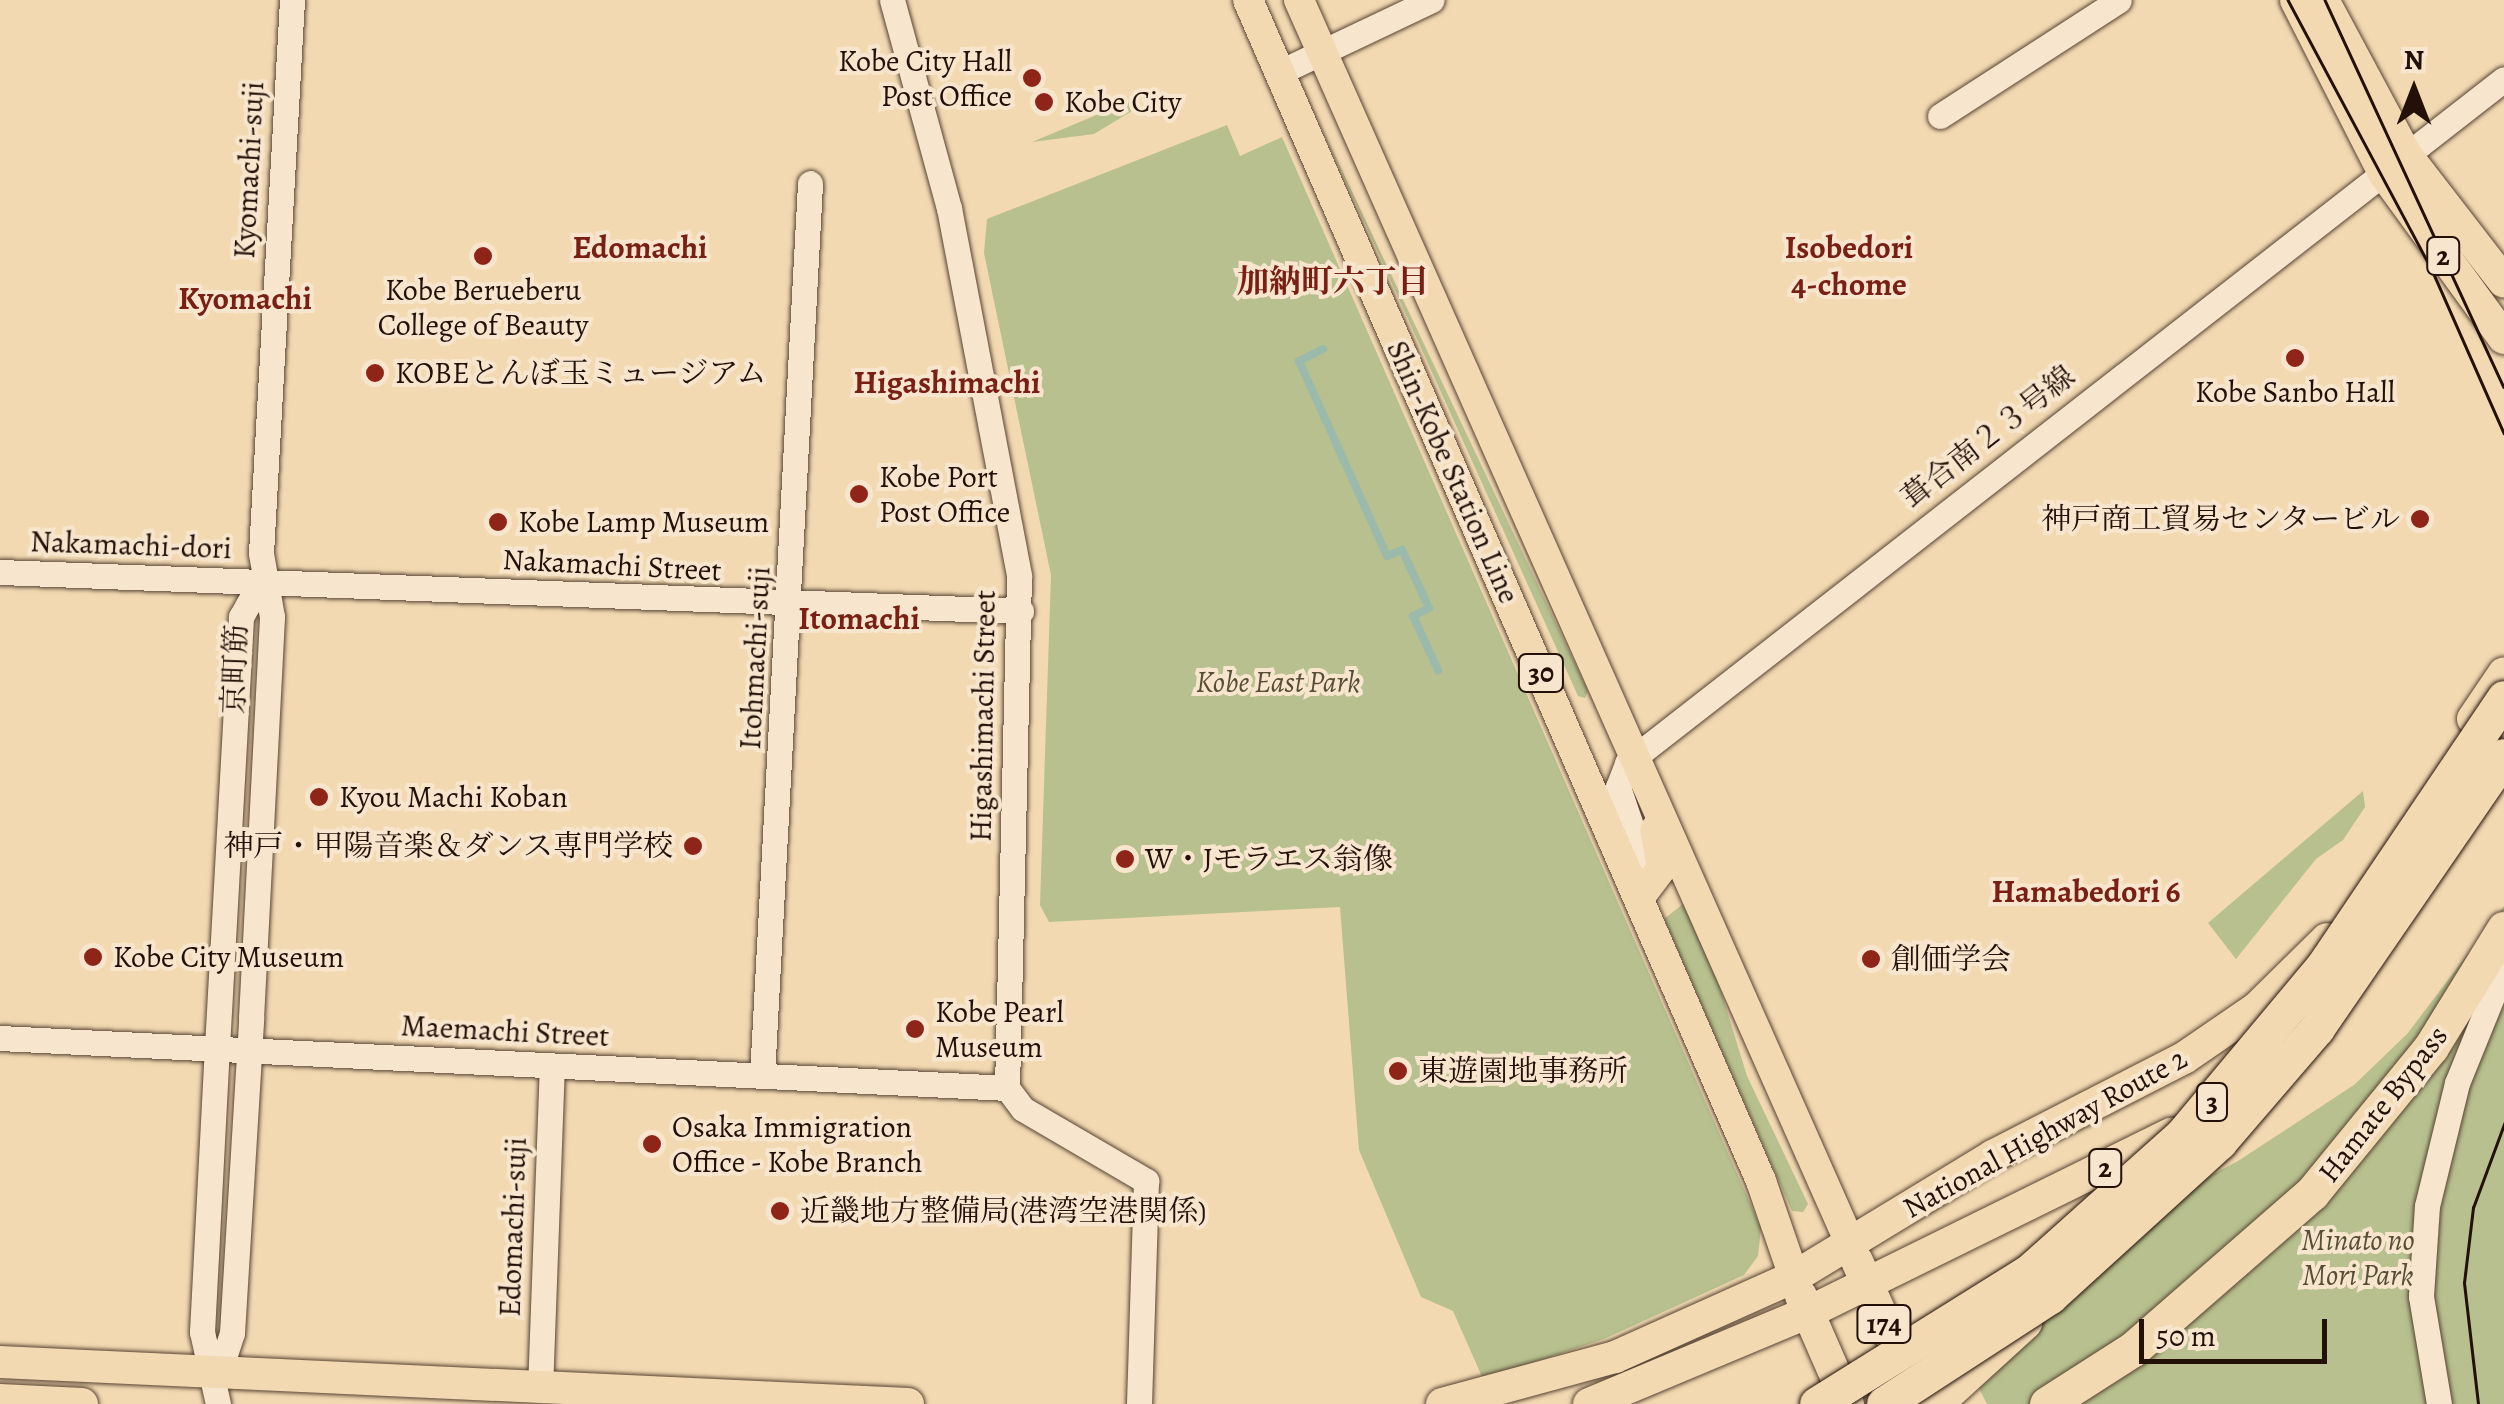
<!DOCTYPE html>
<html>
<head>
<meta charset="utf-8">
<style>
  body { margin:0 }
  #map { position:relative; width:2504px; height:1404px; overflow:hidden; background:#f2d9b2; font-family:Alegreya,"Noto Serif JP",serif }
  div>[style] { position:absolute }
  .green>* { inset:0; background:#b7c08e }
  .stream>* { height:8px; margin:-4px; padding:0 4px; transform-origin:4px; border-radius:4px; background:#9bbaac }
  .roads { filter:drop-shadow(0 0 2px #574333) drop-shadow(0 0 2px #574333) }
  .tertiary>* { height:25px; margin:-12.5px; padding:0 12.5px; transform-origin:12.5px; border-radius:12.5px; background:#f7e6cd }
  .primary>* { height:30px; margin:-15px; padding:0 15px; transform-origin:15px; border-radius:15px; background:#f2d9b2 }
  .trunk>* { height:32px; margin:-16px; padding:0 16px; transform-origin:16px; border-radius:16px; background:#f2d9b2 }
  .motorway>* { height:35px; margin:-17.5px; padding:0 17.5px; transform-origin:17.5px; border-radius:17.5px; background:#f2d9b2 }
  .tram>* { height:2.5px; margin:-1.25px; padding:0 1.25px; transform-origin:1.25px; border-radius:1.25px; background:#231109 }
  .bridges { filter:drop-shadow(0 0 2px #231109) drop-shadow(0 0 2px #231109) }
  .motorway-bridge>* { height:35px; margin:-17.5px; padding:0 17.5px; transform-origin:17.5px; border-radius:17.5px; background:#f2d9b2 }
  .dots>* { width:28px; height:28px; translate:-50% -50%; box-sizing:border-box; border:5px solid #f7e6cd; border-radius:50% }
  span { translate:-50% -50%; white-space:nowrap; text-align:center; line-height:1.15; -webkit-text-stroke:8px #f7e6cd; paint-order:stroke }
  .shield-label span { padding:2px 8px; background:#f7e6cd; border:2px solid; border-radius:8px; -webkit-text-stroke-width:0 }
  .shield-label { font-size:28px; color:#231109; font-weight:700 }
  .poi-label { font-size:30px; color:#231109 }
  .right { translate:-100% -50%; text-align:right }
  .left { translate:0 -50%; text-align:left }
  .street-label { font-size:30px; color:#231109 }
  .park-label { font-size:30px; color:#574e38; font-style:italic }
  .neighbourhood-label { font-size:32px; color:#7a1f14; font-weight:700 }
  .north { position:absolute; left:2364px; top:40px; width:100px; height:100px; -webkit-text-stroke:8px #f7e6cd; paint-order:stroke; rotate:0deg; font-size:28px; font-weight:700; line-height:40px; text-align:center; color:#231109 }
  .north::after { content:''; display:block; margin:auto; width:35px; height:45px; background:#231109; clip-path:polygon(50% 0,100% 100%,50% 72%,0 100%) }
  .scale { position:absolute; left:2139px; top:1319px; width:188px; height:45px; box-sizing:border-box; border:5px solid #231109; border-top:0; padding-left:12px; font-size:30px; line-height:35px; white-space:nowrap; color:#231109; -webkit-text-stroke:8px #f7e6cd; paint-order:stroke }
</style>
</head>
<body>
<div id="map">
  <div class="green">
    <div style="clip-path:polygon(1137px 98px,1137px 108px,1094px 134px,1032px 142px)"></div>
    <div style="clip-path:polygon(1227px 125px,1240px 156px,1282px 137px,1761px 1228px,1758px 1256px,1744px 1275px,1604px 1339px,1483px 1379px,1453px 1311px,1421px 1297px,1359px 1150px,1340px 907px,1049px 922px,1040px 905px,1051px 575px,984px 253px,987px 219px)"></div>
    <div style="clip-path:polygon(1321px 126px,1588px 691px,1585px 698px,1578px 696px)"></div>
    <div style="clip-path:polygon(2363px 791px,2365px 807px,2343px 840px,2316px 859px,2236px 959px,2208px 923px)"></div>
    <div style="clip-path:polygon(1683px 904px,1696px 910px,1747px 1076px,1808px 1204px,1803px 1212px,1792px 1211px,1664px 919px)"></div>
    <div style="clip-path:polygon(2504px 906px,2504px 1404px,1987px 1404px,1942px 1317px,2238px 1161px,2354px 1085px,2407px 1034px)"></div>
  </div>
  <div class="stream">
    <div style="left:1323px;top:349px;width:27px;rotate:153deg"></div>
    <div style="left:1299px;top:361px;width:214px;rotate:65.7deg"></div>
    <div style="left:1387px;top:556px;width:16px;rotate:-22deg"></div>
    <div style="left:1402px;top:550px;width:64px;rotate:65deg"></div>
    <div style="left:1429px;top:608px;width:18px;rotate:153deg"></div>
    <div style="left:1413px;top:616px;width:60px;rotate:65.2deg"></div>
  </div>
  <div class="roads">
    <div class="tertiary">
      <div style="left:892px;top:0;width:216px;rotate:74.7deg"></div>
      <div style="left:949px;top:208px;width:375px;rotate:79.2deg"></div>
      <div style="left:1019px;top:576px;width:512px;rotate:91.34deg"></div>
      <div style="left:1278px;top:73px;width:170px;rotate:-25.4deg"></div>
      <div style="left:1940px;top:116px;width:213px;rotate:-32.9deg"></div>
      <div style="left:0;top:572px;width:1022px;rotate:2.19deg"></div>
      <div style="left:1634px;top:887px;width:33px;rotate:-78deg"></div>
      <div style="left:1641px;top:855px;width:72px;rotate:-108.7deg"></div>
      <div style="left:1618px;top:787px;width:26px;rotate:-69deg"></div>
      <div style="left:1627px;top:763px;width:1112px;rotate:-37.95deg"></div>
      <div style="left:0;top:1038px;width:1008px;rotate:2.84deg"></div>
      <div style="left:762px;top:1076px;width:894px;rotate:-86.92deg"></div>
      <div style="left:1007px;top:1088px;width:26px;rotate:53deg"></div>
      <div style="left:1023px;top:1109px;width:143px;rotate:30.3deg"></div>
      <div style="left:1146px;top:1181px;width:223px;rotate:91.8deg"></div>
      <div style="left:218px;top:1376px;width:45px;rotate:-72deg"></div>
      <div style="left:232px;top:1333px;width:316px;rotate:-86.5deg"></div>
      <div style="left:251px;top:1018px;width:402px;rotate:-87deg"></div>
      <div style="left:272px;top:617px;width:65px;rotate:-99.8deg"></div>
      <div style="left:261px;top:553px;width:554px;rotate:-86.79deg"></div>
      <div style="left:540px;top:1390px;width:324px;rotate:-87.9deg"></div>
      <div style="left:218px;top:1404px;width:74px;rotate:-102.5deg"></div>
      <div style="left:202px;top:1332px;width:285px;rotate:-87deg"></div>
      <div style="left:217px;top:1047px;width:431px;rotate:-86.8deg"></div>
      <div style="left:241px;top:617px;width:39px;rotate:-61deg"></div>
      <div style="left:2439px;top:1404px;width:109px;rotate:-99.5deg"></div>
      <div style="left:2421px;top:1296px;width:90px;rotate:-86.2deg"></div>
      <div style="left:2427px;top:1206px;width:127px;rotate:-76.3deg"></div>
      <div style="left:2457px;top:1083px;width:125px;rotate:-67.9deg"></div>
    </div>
    <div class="primary">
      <div style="left:1248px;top:0;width:1288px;rotate:66.52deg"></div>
      <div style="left:1761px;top:1181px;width:102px;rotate:71deg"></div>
      <div style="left:1299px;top:0;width:1360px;rotate:66.09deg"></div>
      <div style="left:1639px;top:898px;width:38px;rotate:-53deg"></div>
      <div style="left:1662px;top:868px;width:39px;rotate:-100deg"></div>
    </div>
    <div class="trunk">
      <div style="left:2296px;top:0;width:194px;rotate:63deg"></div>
      <div style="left:2384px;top:173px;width:204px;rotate:54deg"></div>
      <div style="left:2323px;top:0;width:176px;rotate:61.8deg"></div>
      <div style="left:2406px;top:155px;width:160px;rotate:52.3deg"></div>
      <div style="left:2473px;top:719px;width:55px;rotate:-56deg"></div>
      <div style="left:1857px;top:1261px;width:126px;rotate:65.7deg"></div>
      <div style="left:1801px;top:1296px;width:118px;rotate:66.5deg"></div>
      <div style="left:0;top:1362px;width:909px;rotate:2.65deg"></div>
      <div style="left:0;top:1400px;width:82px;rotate:2.8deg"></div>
      <div style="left:1442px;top:1404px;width:179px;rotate:-15.2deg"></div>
      <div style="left:1615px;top:1357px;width:196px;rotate:-24.1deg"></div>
      <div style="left:1794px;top:1277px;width:233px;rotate:-31.3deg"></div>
      <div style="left:1993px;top:1156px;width:215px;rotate:-27.2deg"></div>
      <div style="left:2184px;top:1058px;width:88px;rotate:-34.4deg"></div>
      <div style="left:2257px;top:1008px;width:98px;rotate:-44.6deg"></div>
      <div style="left:1589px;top:1404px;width:236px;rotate:-22.7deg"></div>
      <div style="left:1807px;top:1313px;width:406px;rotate:-26.2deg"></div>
    </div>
    <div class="motorway">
      <div style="left:1934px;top:1404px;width:122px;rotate:-42.3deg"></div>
      <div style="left:2047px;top:1404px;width:102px;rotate:-32.6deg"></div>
      <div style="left:2133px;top:1349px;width:237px;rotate:-41.1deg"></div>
      <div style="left:2312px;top:1193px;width:188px;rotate:-50.8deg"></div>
      <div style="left:2431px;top:1047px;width:139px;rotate:-58.3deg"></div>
    </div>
  </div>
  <div class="tram">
    <div style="left:2288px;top:0;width:308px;rotate:61.9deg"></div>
    <div style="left:2433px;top:272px;width:176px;rotate:66.2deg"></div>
    <div style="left:2325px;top:0;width:426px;rotate:65.2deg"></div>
    <div style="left:2478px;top:1404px;width:122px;rotate:-96.6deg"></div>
    <div style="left:2464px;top:1283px;width:76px;rotate:-83.2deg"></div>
    <div style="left:2473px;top:1208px;width:90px;rotate:-69.7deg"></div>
  </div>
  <div class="bridges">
    <div class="motorway-bridge">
      <div style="left:1817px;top:1404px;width:251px;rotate:-32deg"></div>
      <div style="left:2030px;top:1271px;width:204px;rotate:-41.8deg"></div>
      <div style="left:2182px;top:1135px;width:222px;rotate:-50.1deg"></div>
      <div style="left:2324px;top:965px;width:322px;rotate:-56deg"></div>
      <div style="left:1884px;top:1404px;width:198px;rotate:-33deg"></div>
      <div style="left:2050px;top:1296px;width:229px;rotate:-42.3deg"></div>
      <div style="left:2219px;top:1142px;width:150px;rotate:-49.3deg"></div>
      <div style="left:2317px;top:1028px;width:330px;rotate:-55.5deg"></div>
    </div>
  </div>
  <div class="dots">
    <div style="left:1032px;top:78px;background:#8f2418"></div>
    <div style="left:1044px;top:102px;background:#8f2418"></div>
    <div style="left:483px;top:256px;background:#8f2418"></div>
    <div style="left:2295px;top:358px;background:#8f2418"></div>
    <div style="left:375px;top:373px;background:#8f2418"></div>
    <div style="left:859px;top:494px;background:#8f2418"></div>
    <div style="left:2420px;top:519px;background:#8f2418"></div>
    <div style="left:498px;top:522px;background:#8f2418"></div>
    <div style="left:319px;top:797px;background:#8f2418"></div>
    <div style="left:693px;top:846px;background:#8f2418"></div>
    <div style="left:1125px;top:859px;background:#8f2418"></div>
    <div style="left:93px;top:957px;background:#8f2418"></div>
    <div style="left:1871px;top:959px;background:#8f2418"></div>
    <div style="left:915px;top:1029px;background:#8f2418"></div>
    <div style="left:1398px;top:1071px;background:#8f2418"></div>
    <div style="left:652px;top:1144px;background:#8f2418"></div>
    <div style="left:780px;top:1211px;background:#8f2418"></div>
  </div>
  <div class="shield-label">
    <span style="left:2443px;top:256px">2</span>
    <span style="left:1541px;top:673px">30</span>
    <span style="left:2212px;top:1102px">3</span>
    <span style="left:2105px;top:1168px">2</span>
    <span style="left:1884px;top:1324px">174</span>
  </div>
  <div class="poi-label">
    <span class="right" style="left:1012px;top:78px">Kobe City Hall<br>Post Office</span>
    <span class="left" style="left:1064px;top:102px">Kobe City</span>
    <span style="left:483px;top:307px">Kobe Berueberu<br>College of Beauty</span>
    <span class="left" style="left:395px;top:373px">KOBEとんぼ玉ミュージアム</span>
    <span style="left:2295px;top:392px">Kobe Sanbo Hall</span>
    <span class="left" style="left:879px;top:494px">Kobe Port<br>Post Office</span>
    <span class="right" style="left:2400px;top:519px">神戸商工貿易センタービル</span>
    <span class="left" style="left:518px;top:522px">Kobe Lamp Museum</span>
    <span class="left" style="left:339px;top:797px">Kyou Machi Koban</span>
    <span class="right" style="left:673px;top:846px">神戸・甲陽音楽＆ダンス専門学校</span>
    <span class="left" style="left:1145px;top:859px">W・Jモラエス翁像</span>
    <span class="left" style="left:113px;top:957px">Kobe City Museum</span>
    <span class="left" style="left:1891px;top:959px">創価学会</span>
    <span class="left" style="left:935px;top:1029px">Kobe Pearl<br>Museum</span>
    <span class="left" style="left:1418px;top:1071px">東遊園地事務所</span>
    <span class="left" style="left:672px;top:1144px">Osaka Immigration<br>Office - Kobe Branch</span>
    <span class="left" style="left:800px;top:1211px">近畿地方整備局(港湾空港関係)</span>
  </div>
  <div class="street-label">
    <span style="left:249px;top:170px;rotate:-87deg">Kyomachi-suji</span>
    <span style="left:1988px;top:437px;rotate:-38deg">葺合南２３号線</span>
    <span style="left:1453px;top:472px;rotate:66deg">Shin-Kobe Station Line</span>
    <span style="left:131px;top:545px;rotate:2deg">Nakamachi-dori</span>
    <span style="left:612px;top:565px;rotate:3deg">Nakamachi Street</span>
    <span style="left:755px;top:658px;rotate:-87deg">Itohmachi-suji</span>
    <span style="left:235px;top:669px;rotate:-88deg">京町筋</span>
    <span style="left:983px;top:716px;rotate:-89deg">Higashimachi Street</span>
    <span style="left:505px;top:1031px;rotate:3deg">Maemachi Street</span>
    <span style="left:2383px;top:1104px;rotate:-52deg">Hamate Bypass</span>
    <span style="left:2045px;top:1133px;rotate:-29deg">National Highway Route 2</span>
    <span style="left:513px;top:1227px;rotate:-88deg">Edomachi-suji</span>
  </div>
  <div class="park-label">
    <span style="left:1278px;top:682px">Kobe East Park</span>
    <span style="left:2358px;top:1257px">Minato no<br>Mori Park</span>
  </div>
  <div class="neighbourhood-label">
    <span style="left:640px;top:247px">Edomachi</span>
    <span style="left:1849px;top:266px">Isobedori<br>4-chome</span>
    <span style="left:1333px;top:281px">加納町六丁目</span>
    <span style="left:245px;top:298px">Kyomachi</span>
    <span style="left:947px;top:382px">Higashimachi</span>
    <span style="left:859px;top:618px">Itomachi</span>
    <span style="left:2086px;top:891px">Hamabedori 6</span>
  </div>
  <div class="north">N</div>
  <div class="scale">50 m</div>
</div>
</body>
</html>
